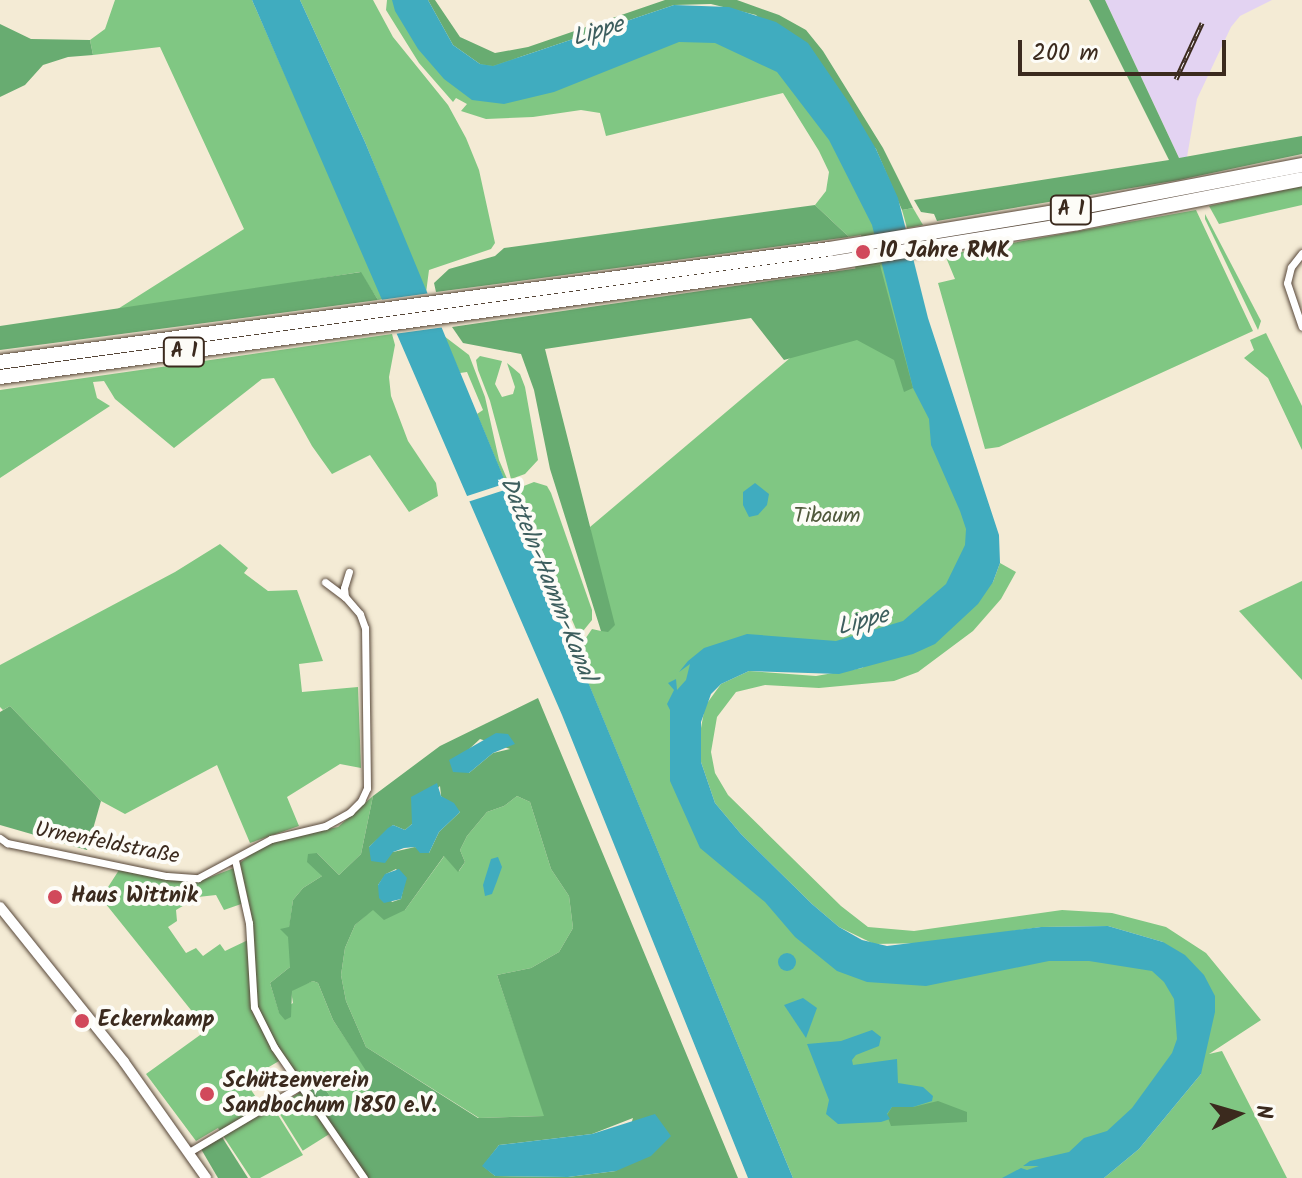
<!DOCTYPE html>
<html>
<head>
<meta charset="utf-8">
<style>
  body { margin:0 }
  #map { position:relative; width:1302px; height:1178px; overflow:hidden; background:#f4ebd5; font-family:Kalam,sans-serif }
  div>[style] { position:absolute }
  .built>* { inset:0; background:#e3d3f2 }
  .green>* { inset:0; background:#80c783; transform-origin:0 0 }
  .forest>* { inset:0; background:#68ac71 }
  .water>* { inset:0; background:#40acbf }
  .round { border-radius:50% }
  .pier>* { inset:0; background:#f4ebd5; transform-origin:0 0 }
  .roads { filter:drop-shadow(0 0 2px #574739) drop-shadow(0 0 2px #574739) }
  .minor>* { height:7px; margin:-3.5px; padding:0 3.5px; transform-origin:3.5px; border-radius:3.5px; background:#fff }
  .secondary>* { height:10px; margin:-5px; padding:0 5px; transform-origin:5px; border-radius:5px; background:#fff }
  .motorway>* { height:14px; margin:-7px; padding:0 7px; transform-origin:7px; border-radius:7px; background:#fff }
  .rail>* { height:5px; margin-top:-2.5px; transform-origin:0; background:repeating-linear-gradient(90deg,#fdfcf7 0 6px,#3b2a1e 0 12px); box-sizing:border-box; border-block:2px solid #3b2a1e }
  .dots>* { width:22px; height:22px; translate:-50% -50%; box-sizing:border-box; border:4px solid #fdfcf7; border-radius:50% }
  span { translate:-50% -50%; white-space:nowrap; text-align:center; line-height:1.15; -webkit-text-stroke:8px #fdfcf7; paint-order:stroke }
  .shield-label span { padding:2px 6px; background:#fdfcf7; border:2px solid; border-radius:6px; -webkit-text-stroke-width:0 }
  .shield-label { font-size:20px; color:#3b2a1e; font-weight:700 }
  .poi-label { font-size:22px; color:#3b2a1e; font-weight:700 }
  .left { translate:0 -50%; text-align:left }
  .park-label { font-size:22px; color:#50593c }
  .street-label { font-size:22px; color:#3b2a1e }
  .water-label { font-size:24px; color:#3d5e5e; font-style:italic }
  .north { position:absolute; left:1198px; top:1074px; width:80px; height:80px; -webkit-text-stroke:6px #fdfcf7; paint-order:stroke; rotate:85deg; font-size:22px; font-weight:700; line-height:32px; text-align:center; color:#3b2a1e }
  .north::after { content:''; display:block; margin:auto; width:28px; height:36px; background:#3b2a1e; clip-path:polygon(50% 0,100% 100%,50% 72%,0 100%) }
  .scale { position:absolute; left:1018px; top:40px; width:208px; height:36px; box-sizing:border-box; border:4px solid #3b2a1e; border-top:0; padding-left:10px; font-size:24px; line-height:28px; white-space:nowrap; color:#3b2a1e; -webkit-text-stroke:6px #fdfcf7; paint-order:stroke }
</style>
</head>
<body>
<div id="map">
  <div class="built">
    <div style="clip-path:polygon(1105px 0,1272px 0,1240px 16px,1231px 27px,1197px 99px,1187px 157px,1179px 158px)"></div>
  </div>
  <div class="green">
    <div style="clip-path:polygon(115px 0,252px 0,384px 299px,378px 300px,360px 272px,113px 312px,244px 229px,160px 47px,93px 55px,90px 40px,105px 29px)"></div>
    <div style="clip-path:polygon(300px 0,373px 0,393px 37px,448px 105px,466px 138px,479px 170px,495px 243px,491px 249px,429px 270px,426px 293px,365px 142px)"></div>
    <div style="clip-path:polygon(387px 0,409px 0,456px 69px,712px 22px,833px 111px,982px 535px,940px 617px,708px 674px,689px 782px,837px 948px,1048px 944px,1178px 971px,1184px 1067px,1058px 1178px,793px 1178px,477px 414px,483px 410px,467px 372px,460px 373px,444px 336px,469px 355px,485px 397px,499px 460px,579px 648px,592px 629px,601px 631px,590px 527px,790px 358px,856px 272px,855px 266px,869px 264px,861px 235px,849px 237px,815px 205px,826px 191px,829px 172px,819px 151px,783px 93px,606px 136px,600px 113px,581px 110px,533px 117px,486px 119px,461px 111px,467px 104px,456px 98px,453px 102px,419px 63px,386px 10px)"></div>
    <div style="clip-path:polygon(1302px 186px,1302px 205px,1219px 224px,1209px 206px)"></div>
    <div style="clip-path:polygon(913px 208px,923px 225px,907px 228px,902px 210px)"></div>
    <div style="clip-path:polygon(1196px 210px,1253px 331px,999px 447px,985px 449px,938px 283px,955px 279px,945px 255px)"></div>
    <div style="clip-path:polygon(1205px 214px,1261px 321px,1258px 330px,1205px 219px)"></div>
    <div style="clip-path:polygon(1266px 333px,1302px 406px,1302px 450px,1268px 378px,1244px 358px,1254px 350px,1250px 340px)"></div>
    <div style="clip-path:polygon(392px 334px,395px 345px,389px 377px,391px 396px,408px 441px,436px 483px,438px 496px,409px 512px,370px 455px,332px 474px,312px 446px,274px 378px,262px 379px,174px 448px,115px 399px,104px 381px,93px 382px,97px 398px,110px 406px,0 478px,0 390px)"></div>
    <div style="clip-path:polygon(480px 356px,502px 361px,495px 384px,502px 397px,513px 394px,515px 387px,507px 363px,520px 374px,525px 387px,538px 460px,525px 474px,511px 479px,490px 401px,478px 370px,476px 360px)"></div>
    <div style="clip-path:polygon(534px 482px,547px 486px,551px 493px,592px 610px,592px 620px,579px 636px,516px 489px)"></div>
    <div style="clip-path:polygon(220px 544px,248px 568px,244px 573px,268px 591px,297px 590px,323px 661px,299px 664px,302px 692px,358px 687px,361px 768px,340px 764px,287px 797px,299px 826px,250px 843px,217px 765px,125px 814px,101px 801px,10px 706px,3px 710px,0 707px,0 665px,175px 572px)"></div>
    <div style="clip-path:polygon(1000px 563px,1016px 572px,1001px 599px,973px 631px,918px 672px,894px 681px,819px 688px,765px 685px,736px 692px,717px 717px,711px 752px,715px 773px,728px 795px,841px 906px,868px 927px,914px 931px,1062px 910px,1112px 913px,1166px 927px,1206px 953px,1261px 1020px,1209px 1054px,1222px 1051px,1287px 1178px,1104px 1178px,1139px 1149px,1201px 1074px,1163px 942px,1108px 926px,1041px 927px,929px 943px,874px 944px,839px 927px,812px 904px,741px 834px,715px 803px,701px 762px,699px 739px,705px 706px,721px 684px,749px 671px,816px 676px,862px 668px,993px 582px)"></div>
    <div style="clip-path:polygon(1302px 581px,1302px 680px,1239px 611px)"></div>
    <div style="clip-path:polygon(373px 796px,361px 854px,339px 875px,317px 853px,322px 876px,303px 888px,293px 900px,288px 937px,301px 951px,290px 967px,270px 983px,279px 1012px,293px 1003px,291px 991px,297px 987px,313px 981px,318px 983px,333px 1020px,373px 1080px,361px 1097px,346px 1107px,332px 1099px,318px 1079px,305px 1087px,277px 1045px,257px 1006px,252px 918px,240px 863px,257px 849px,286px 837px,338px 827px)"></div>
    <div style="clip-path:polygon(517px 796px,530px 802px,551px 869px,569px 896px,573px 928px,559px 952px,531px 968px,497px 975px,545px 1116px,479px 1118px,366px 1047px,346px 1001px,341px 975px,345px 948px,355px 925px,373px 909px,405px 910px,445px 855px,459px 871px,465px 862px,460px 850px,467px 836px,487px 812px,504px 806px)"></div>
    <div style="clip-path:polygon(234px 868px,244px 903px,224px 910px,216px 895px,198px 897px,176px 910px,177px 921px,168px 927px,186px 953px,196px 948px,203px 956px,220px 944px,225px 951px,248px 940px,251px 1009px,279px 1061px,245px 1081px,266px 1112px,273px 1107px,303px 1155px,260px 1178px,251px 1178px,218px 1128px,196px 1141px,146px 1074px,207px 1030px,101px 898px,119px 870px,195px 883px)"></div>
    <div style="left:302px;top:1091px;width:51px;height:31px;rotate:58deg"></div>
  </div>
  <div class="forest">
    <div style="clip-path:polygon(428px 0,435px 0,460px 37px,495px 53px,528px 47px,665px 0,737px 0,779px 15px,806px 30px,823px 51px,883px 148px,913px 208px,902px 210px,876px 149px,756px 15px,711px 4px,674px 5px,493px 66px,480px 64px,453px 45px)"></div>
    <div style="clip-path:polygon(1089px 0,1105px 0,1179px 158px,1302px 136px,1302px 154px,1179px 180px,937px 221px,934px 214px,921px 212px,914px 200px,1169px 160px)"></div>
    <div style="clip-path:polygon(0 24px,31px 39px,90px 40px,93px 55px,68px 57px,43px 65px,25px 85px,0 97px)"></div>
    <div style="clip-path:polygon(815px 205px,849px 237px,436px 292px,434px 283px,449px 269px,495px 256px,504px 248px)"></div>
    <div style="clip-path:polygon(880px 265px,913px 388px,904px 392px,894px 360px,857px 340px,784px 360px,751px 318px,545px 349px,615px 625px,608px 632px,601px 631px,550px 469px,534px 390px,521px 354px,463px 343px,452px 327px)"></div>
    <div style="clip-path:polygon(361px 272px,378px 300px,0 350px,0 326px)"></div>
    <div style="clip-path:polygon(evenodd,538px 698px,738px 1178px,368px 1178px,305px 1087px,318px 1079px,332px 1099px,346px 1106px,361px 1097px,372px 1080px,333px 1020px,318px 983px,313px 981px,292px 991px,291px 1017px,285px 1020px,279px 1013px,270px 983px,290px 967px,288px 937px,280px 929px,289px 927px,293px 900px,303px 888px,322px 876px,307px 862px,308px 854px,317px 853px,339px 875px,361px 854px,373px 796px,440px 746px,538px 698px,480px 739px,510px 749px,493px 753px,469px 773px,453px 764px,480px 739px,538px 698px,440px 786px,441px 796px,460px 812px,439px 832px,429px 853px,415px 847px,393px 852px,369px 847px,393px 825px,405px 830px,412px 824px,414px 809px,440px 786px,538px 698px,517px 796px,530px 802px,551px 869px,569px 896px,573px 928px,559px 952px,531px 968px,497px 975px,544px 1116px,478px 1118px,366px 1047px,346px 1001px,341px 975px,345px 948px,355px 925px,373px 910px,384px 920px,405px 910px,444px 856px,458px 872px,465px 862px,460px 850px,467px 836px,487px 812px,504px 806px,517px 796px,538px 698px,396px 869px,405px 881px,401px 899px,392px 902px,378px 885px,386px 874px,396px 869px,538px 698px,633px 1118px,616px 1171px,568px 1177px,495px 1176px,483px 1166px,499px 1145px,592px 1134px,633px 1118px)"></div>
    <div style="clip-path:polygon(10px 706px,101px 801px,87px 850px,0 825px,0 712px)"></div>
    <div style="clip-path:polygon(938px 1101px,967px 1112px,967px 1122px,891px 1126px,887px 1115px,892px 1107px,913px 1107px)"></div>
    <div style="clip-path:polygon(222px 1137px,248px 1178px,218px 1178px,201px 1149px)"></div>
  </div>
  <div class="water">
    <div style="clip-path:polygon(252px 0,300px 0,365px 142px,793px 1178px,748px 1178px,562px 715px)"></div>
    <div style="clip-path:polygon(392px 0,428px 0,453px 45px,480px 64px,493px 66px,674px 5px,729px 7px,776px 22px,808px 43px,849px 103px,876px 149px,898px 198px,928px 318px,999px 535px,1000px 563px,993px 582px,978px 604px,935px 644px,913px 654px,839px 674px,749px 671px,721px 684px,711px 694px,701px 722px,701px 762px,715px 803px,741px 834px,812px 904px,839px 927px,862px 940px,887px 946px,1041px 927px,1108px 926px,1163px 942px,1185px 955px,1204px 975px,1215px 996px,1215px 1012px,1201px 1074px,1139px 1149px,1104px 1178px,1002px 1178px,1021px 1168px,1027px 1170px,1039px 1166px,1023px 1166px,1030px 1161px,1069px 1152px,1084px 1138px,1107px 1131px,1132px 1108px,1172px 1053px,1177px 1039px,1174px 999px,1164px 982px,1152px 971px,1089px 961px,1049px 961px,926px 986px,867px 982px,837px 971px,795px 937px,765px 902px,700px 848px,670px 781px,670px 710px,667px 704px,674px 690px,668px 683px,676px 679px,677px 690px,686px 680px,690px 664px,679px 672px,688px 661px,704px 648px,747px 634px,836px 641px,903px 621px,946px 584px,965px 545px,966px 529px,960px 511px,931px 445px,929px 419px,913px 388px,872px 225px,829px 140px,777px 72px,715px 43px,679px 42px,554px 92px,504px 104px,472px 100px,444px 79px,418px 49px,395px 11px)"></div>
    <div style="clip-path:polygon(755px 483px,769px 494px,767px 505px,758px 515px,749px 517px,743px 505px,743px 492px)"></div>
    <div style="clip-path:polygon(496px 733px,508px 734px,515px 744px,493px 753px,469px 773px,453px 772px,449px 760px)"></div>
    <div style="clip-path:polygon(437px 783px,441px 796px,454px 803px,460px 812px,439px 832px,429px 853px,420px 853px,415px 847px,404px 848px,393px 852px,385px 863px,371px 861px,369px 847px,388px 828px,393px 825px,405px 830px,412px 824px,411px 797px)"></div>
    <div style="clip-path:polygon(498px 857px,502px 867px,497px 881px,492px 894px,485px 896px,483px 885px,491px 859px)"></div>
    <div style="clip-path:polygon(399px 869px,407px 878px,401px 899px,384px 903px,379px 898px,378px 885px,385px 874px)"></div>
    <div class="round" style="left:778px;top:953px;width:18px;height:18px"></div>
    <div style="clip-path:polygon(803px 998px,817px 1008px,806px 1038px,784px 1005px)"></div>
    <div style="clip-path:polygon(872px 1030px,881px 1037px,879px 1046px,856px 1055px,852px 1060px,853px 1065px,897px 1059px,898px 1083px,923px 1087px,933px 1096px,932px 1101px,913px 1107px,892px 1107px,887px 1114px,890px 1119px,881px 1122px,838px 1124px,826px 1114px,829px 1100px,807px 1044px,841px 1041px)"></div>
    <div style="clip-path:polygon(655px 1114px,671px 1136px,651px 1156px,616px 1171px,568px 1177px,495px 1176px,482px 1166px,499px 1145px,592px 1134px)"></div>
  </div>
  <div class="pier">
    <div style="clip-path:polygon(431px 293px,445px 327px,394px 334px,380px 300px)"></div>
    <div style="left:510px;top:482px;width:6px;height:49px;rotate:72deg"></div>
  </div>
  <div class="roads">
    <div class="minor">
      <div style="left:1302px;top:253px;width:18px;rotate:128deg"></div>
      <div style="left:1291px;top:267px;width:16px;rotate:104deg"></div>
      <div style="left:1287px;top:283px;width:46px;rotate:71.2deg"></div>
      <div style="left:325px;top:582px;width:25px;rotate:37deg"></div>
      <div style="left:0;top:838px;width:9px;rotate:36deg"></div>
      <div style="left:7px;top:843px;width:163px;rotate:11.7deg"></div>
      <div style="left:167px;top:876px;width:31px;rotate:4deg"></div>
      <div style="left:198px;top:878px;width:83px;rotate:-28.1deg"></div>
      <div style="left:271px;top:839px;width:56px;rotate:-13.5deg"></div>
      <div style="left:325px;top:826px;width:29px;rotate:-29deg"></div>
      <div style="left:350px;top:812px;width:16px;rotate:-45deg"></div>
      <div style="left:361px;top:801px;width:14px;rotate:-65deg"></div>
      <div style="left:367px;top:788px;width:160px;rotate:-90.7deg"></div>
      <div style="left:365px;top:628px;width:15px;rotate:-110deg"></div>
      <div style="left:360px;top:614px;width:23px;rotate:-131deg"></div>
      <div style="left:345px;top:597px;width:9px;rotate:-96deg"></div>
      <div style="left:344px;top:588px;width:17px;rotate:-73deg"></div>
      <div style="left:235px;top:860px;width:65px;rotate:77.5deg"></div>
      <div style="left:249px;top:923px;width:84px;rotate:86.6deg"></div>
      <div style="left:254px;top:1007px;width:45px;rotate:63.4deg"></div>
      <div style="left:274px;top:1047px;width:159px;rotate:55.5deg"></div>
      <div style="left:189px;top:1152px;width:129px;rotate:-30.7deg"></div>
    </div>
    <div class="secondary">
      <div style="left:0;top:907px;width:198px;rotate:51.3deg"></div>
      <div style="left:124px;top:1062px;width:142px;rotate:54.7deg"></div>
    </div>
    <div class="motorway">
      <div style="left:0;top:362px;width:837px;rotate:-7.76deg"></div>
      <div style="left:829px;top:249px;width:224px;rotate:-9.3deg"></div>
      <div style="left:1050px;top:213px;width:257px;rotate:-10.8deg"></div>
      <div style="left:0;top:377px;width:840px;rotate:-7.8deg"></div>
      <div style="left:832px;top:263px;width:249px;rotate:-9.2deg"></div>
      <div style="left:1078px;top:223px;width:228px;rotate:-11.1deg"></div>
    </div>
  </div>
  <div class="rail">
    <div style="left:1176px;top:79px;width:62px;rotate:-65.1deg"></div>
  </div>
  <div class="dots">
    <div style="left:863px;top:252px;background:#d1495b"></div>
    <div style="left:55px;top:897px;background:#d1495b"></div>
    <div style="left:82px;top:1021px;background:#d1495b"></div>
    <div style="left:207px;top:1094px;background:#d1495b"></div>
  </div>
  <div class="shield-label">
    <span style="left:1071px;top:210px">A 1</span>
    <span style="left:184px;top:352px">A 1</span>
  </div>
  <div class="poi-label">
    <span class="left" style="left:879px;top:252px">10 Jahre RMK</span>
    <span class="left" style="left:71px;top:897px">Haus Wittnik</span>
    <span class="left" style="left:98px;top:1021px">Eckernkamp</span>
    <span class="left" style="left:223px;top:1094px">Schützenverein<br>Sandbochum 1850 e.V.</span>
  </div>
  <div class="park-label">
    <span style="left:827px;top:517px">Tibaum</span>
  </div>
  <div class="street-label">
    <span style="left:107px;top:844px;rotate:11deg">Urnenfeldstraße</span>
  </div>
  <div class="water-label">
    <span style="left:598px;top:32px;rotate:-17deg">Lippe</span>
    <span style="left:547px;top:579px;rotate:68deg">Datteln-Hamm-Kanal</span>
    <span style="left:863px;top:622px;rotate:-15deg">Lippe</span>
  </div>
  <div class="north">N</div>
  <div class="scale">200 m</div>
</div>
</body>
</html>
